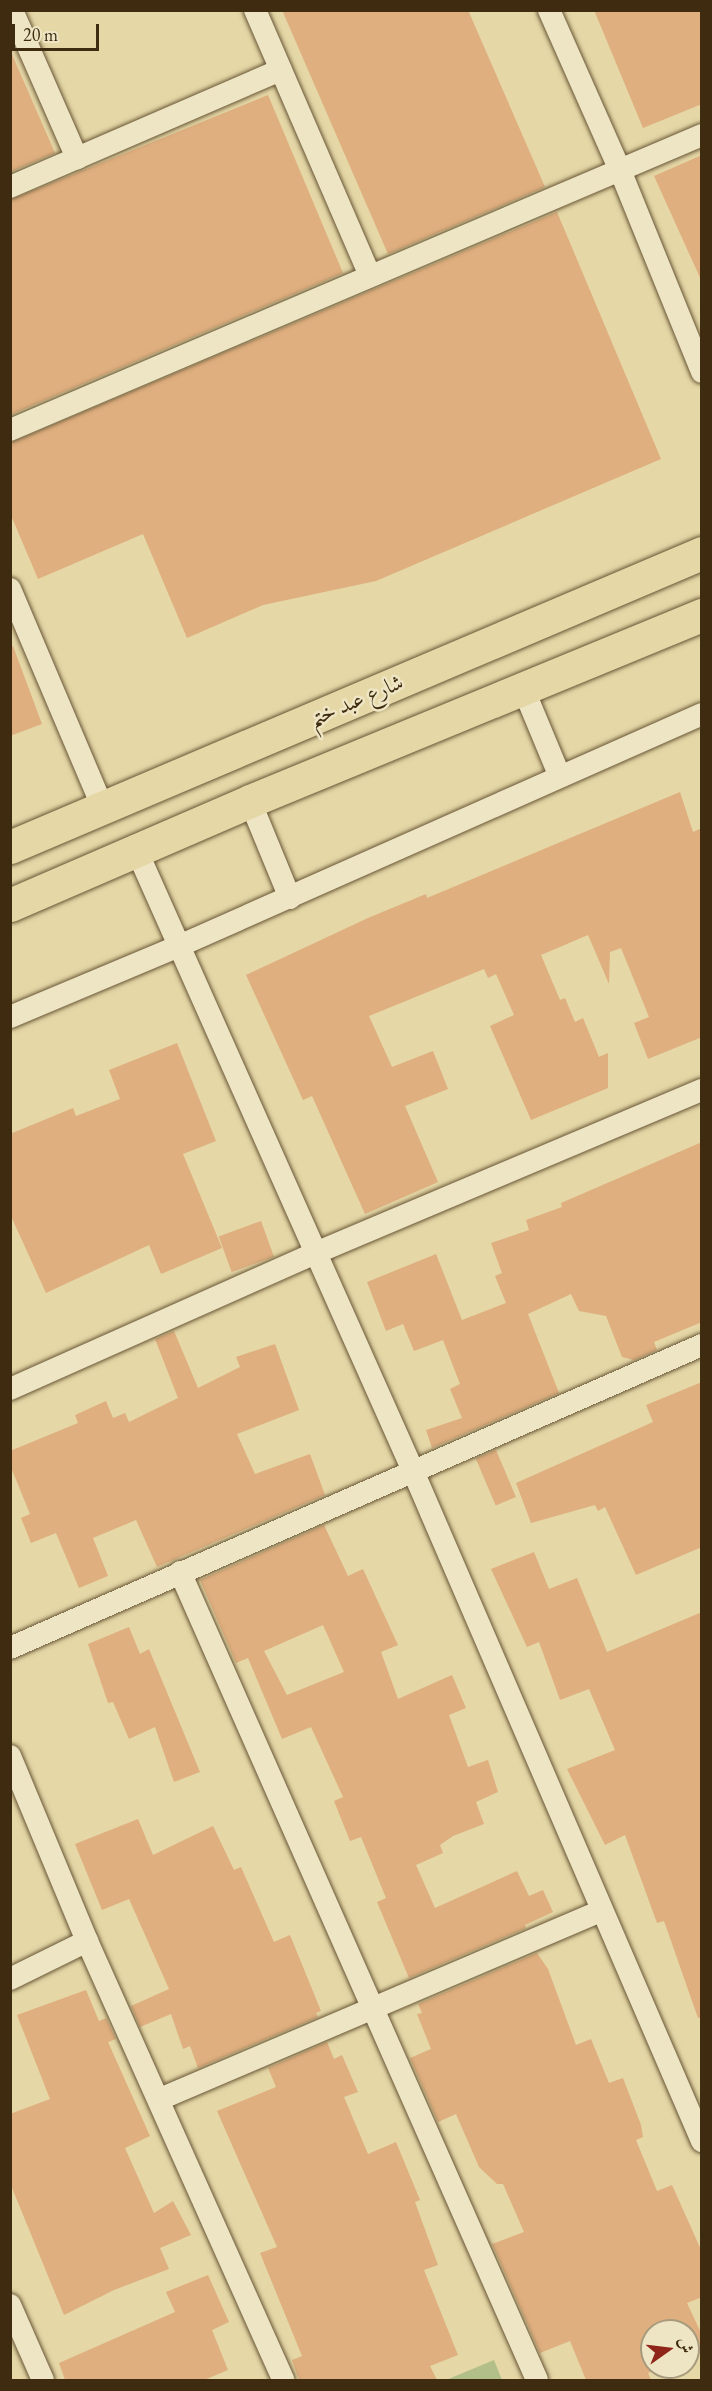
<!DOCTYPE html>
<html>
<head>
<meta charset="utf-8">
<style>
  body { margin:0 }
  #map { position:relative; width:712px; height:2391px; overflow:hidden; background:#e5d7a6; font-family:"EB Garamond",Amiri,serif }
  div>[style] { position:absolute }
  .green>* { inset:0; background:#b2bf88 }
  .building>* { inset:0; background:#dfaf7f; transform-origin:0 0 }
  .roads { filter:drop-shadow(0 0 2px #685636) drop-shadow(0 0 2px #685636) }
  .minor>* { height:22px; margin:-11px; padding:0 11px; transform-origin:11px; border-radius:11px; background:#eee5c5 }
  .primary>* { height:33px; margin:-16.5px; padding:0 16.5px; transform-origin:16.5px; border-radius:16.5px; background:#e5d7a6 }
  span { translate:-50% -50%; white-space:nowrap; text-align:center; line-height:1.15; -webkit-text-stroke:5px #eee5c5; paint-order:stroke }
  .street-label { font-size:22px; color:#3e2b10 }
  .frame { position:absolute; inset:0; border:12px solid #3e2b10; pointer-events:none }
  .north { position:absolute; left:640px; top:2319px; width:60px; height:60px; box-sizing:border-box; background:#eee5c5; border:2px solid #a89b7d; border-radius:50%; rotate:76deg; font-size:16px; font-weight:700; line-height:24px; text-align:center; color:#3e2b10 }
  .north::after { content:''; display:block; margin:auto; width:21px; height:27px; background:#8f2418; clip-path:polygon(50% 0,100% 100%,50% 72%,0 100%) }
  .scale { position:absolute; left:12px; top:24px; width:87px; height:27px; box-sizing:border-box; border:3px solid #3e2b10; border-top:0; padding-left:8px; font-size:18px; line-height:21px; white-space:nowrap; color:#3e2b10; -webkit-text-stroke:4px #eee5c5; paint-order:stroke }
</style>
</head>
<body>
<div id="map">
  <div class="green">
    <div style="clip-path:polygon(494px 2360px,502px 2380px,446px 2380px)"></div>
  </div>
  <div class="building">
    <div style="clip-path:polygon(282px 10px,468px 10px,545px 187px,388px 254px)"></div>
    <div style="clip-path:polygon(594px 10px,702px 10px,702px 104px,643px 128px)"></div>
    <div style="clip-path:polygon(10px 50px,55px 153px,10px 172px)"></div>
    <div style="clip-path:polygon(268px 95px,343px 273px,10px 415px,10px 200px)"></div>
    <div style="clip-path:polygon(702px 155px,702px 282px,654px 176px)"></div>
    <div style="clip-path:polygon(557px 212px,661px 459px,376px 581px,263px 605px,187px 638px,143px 534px,38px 579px,10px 513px,10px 443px)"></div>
    <div style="clip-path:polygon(13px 646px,42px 724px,10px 736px,10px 647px)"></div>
    <div style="clip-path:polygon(680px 792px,693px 832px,702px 828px,702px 1037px,648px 1059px,634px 1023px,649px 1017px,621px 948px,610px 952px,609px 984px,588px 935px,541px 955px,560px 1000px,565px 998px,575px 1022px,583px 1018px,599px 1057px,608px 1053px,608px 1088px,531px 1120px,490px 1026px,514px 1015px,496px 974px,488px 978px,484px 969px,369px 1016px,392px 1067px,433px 1051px,448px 1089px,405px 1106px,438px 1182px,365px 1214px,312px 1096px,303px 1100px,246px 975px,368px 918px,426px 894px,427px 898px)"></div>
    <div style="clip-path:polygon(177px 1043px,216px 1141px,183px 1154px,222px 1248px,161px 1274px,149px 1245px,46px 1293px,10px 1214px,10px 1134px,73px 1108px,76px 1116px,120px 1099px,109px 1070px)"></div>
    <div style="clip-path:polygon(702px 1142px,702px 1322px,654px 1342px,657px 1350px,634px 1360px,622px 1357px,606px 1316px,579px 1311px,571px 1294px,528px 1314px,559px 1393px,432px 1448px,426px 1430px,462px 1418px,450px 1389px,460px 1384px,443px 1340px,414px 1351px,403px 1324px,386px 1331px,367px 1282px,436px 1254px,462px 1320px,506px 1303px,495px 1276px,502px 1273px,491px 1243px,529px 1230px,526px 1220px,562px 1207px,561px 1203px)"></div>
    <div style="left:261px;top:1221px;width:38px;height:45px;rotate:70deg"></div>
    <div style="clip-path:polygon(174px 1331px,198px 1388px,240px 1367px,236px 1357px,275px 1344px,299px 1410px,237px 1434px,255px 1474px,310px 1454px,325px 1495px,157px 1567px,136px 1520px,93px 1538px,108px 1576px,79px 1588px,56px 1533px,31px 1543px,21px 1518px,30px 1514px,10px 1465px,10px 1451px,78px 1423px,75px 1415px,106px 1401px,113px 1418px,125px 1413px,129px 1422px,178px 1398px,155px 1339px)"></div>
    <div style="clip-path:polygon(702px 1382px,702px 1547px,636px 1575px,605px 1507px,598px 1511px,595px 1505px,531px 1523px,516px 1483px,653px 1422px,646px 1405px)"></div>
    <div style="left:496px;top:1450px;width:51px;height:22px;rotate:67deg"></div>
    <div style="clip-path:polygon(evenodd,324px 1525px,348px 1576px,363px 1569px,398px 1645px,381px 1652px,398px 1699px,452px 1675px,466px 1708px,449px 1715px,468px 1767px,488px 1760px,498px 1792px,476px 1802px,484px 1824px,453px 1836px,440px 1845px,443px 1853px,416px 1865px,435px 1908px,517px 1871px,529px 1896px,543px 1890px,553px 1912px,525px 1925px,526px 1928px,409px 1978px,377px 1902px,386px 1898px,361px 1837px,350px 1841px,334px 1801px,343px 1797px,311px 1727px,282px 1739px,248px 1658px,236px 1663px,200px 1580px,324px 1525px,323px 1625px,344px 1672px,287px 1695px,264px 1651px,323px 1625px)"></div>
    <div style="clip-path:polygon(534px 1552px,549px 1589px,577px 1578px,607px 1652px,702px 1612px,702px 2017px,698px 2018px,664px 1921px,657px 1923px,625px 1835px,605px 1845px,567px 1769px,615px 1750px,589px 1689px,560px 1700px,539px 1642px,527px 1647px,491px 1569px)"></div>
    <div style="clip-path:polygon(129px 1627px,140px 1654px,149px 1649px,200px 1772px,174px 1782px,155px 1727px,129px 1739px,113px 1702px,108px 1703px,88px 1644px)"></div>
    <div style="clip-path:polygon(138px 1819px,153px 1855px,213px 1826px,234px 1870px,241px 1867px,274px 1942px,290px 1935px,321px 2011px,316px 2013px,318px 2017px,198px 2068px,190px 2046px,183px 2049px,171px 2014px,140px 2027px,131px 2006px,169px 1989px,129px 1899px,102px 1910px,75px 1844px)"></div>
    <div style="clip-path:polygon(537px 1953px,548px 1969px,576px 2045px,591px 2039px,609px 2083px,623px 2078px,641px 2125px,643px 2137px,636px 2140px,657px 2191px,672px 2185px,702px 2252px,702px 2297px,687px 2303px,702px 2335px,702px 2349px,688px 2355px,688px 2331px,652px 2331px,652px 2367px,662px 2367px,648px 2373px,651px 2380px,586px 2380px,570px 2341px,540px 2353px,492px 2244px,524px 2232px,503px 2184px,497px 2184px,479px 2167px,456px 2114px,438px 2122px,410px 2058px,431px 2049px,417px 2014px,422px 2013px,418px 2004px)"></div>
    <div style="clip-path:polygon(86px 1990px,99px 2021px,106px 2018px,116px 2039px,108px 2042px,150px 2136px,125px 2148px,154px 2213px,173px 2201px,191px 2235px,160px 2248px,169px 2269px,114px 2290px,64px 2315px,10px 2183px,10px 2114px,50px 2099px,17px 2015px)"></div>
    <div style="clip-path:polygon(327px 2042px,334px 2059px,342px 2055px,358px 2092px,344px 2097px,368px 2154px,396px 2142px,420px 2200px,415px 2202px,438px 2265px,424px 2270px,458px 2355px,430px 2366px,437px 2380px,299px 2380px,292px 2360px,302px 2356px,260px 2253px,277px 2247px,217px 2111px,276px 2087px,268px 2068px)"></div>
    <div style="clip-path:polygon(208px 2275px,229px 2322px,212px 2330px,228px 2370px,204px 2380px,65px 2380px,59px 2363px,175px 2312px,166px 2292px)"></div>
  </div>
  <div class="roads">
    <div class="minor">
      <div style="left:12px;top:10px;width:162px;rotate:66.3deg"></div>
      <div style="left:255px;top:10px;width:290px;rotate:66.6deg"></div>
      <div style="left:549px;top:10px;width:175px;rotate:66.1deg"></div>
      <div style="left:620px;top:170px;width:218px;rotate:67.9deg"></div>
      <div style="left:10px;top:187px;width:295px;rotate:-23.4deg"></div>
      <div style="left:10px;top:430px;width:752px;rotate:-23.09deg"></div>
      <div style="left:10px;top:589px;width:238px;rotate:67deg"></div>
      <div style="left:523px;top:688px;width:96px;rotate:67.4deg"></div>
      <div style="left:250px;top:801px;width:105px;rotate:67.6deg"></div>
      <div style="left:136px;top:849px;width:681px;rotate:65.99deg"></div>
      <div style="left:413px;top:1471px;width:730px;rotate:66.67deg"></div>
      <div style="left:10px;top:1017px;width:183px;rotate:-22.8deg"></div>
      <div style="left:179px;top:946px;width:572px;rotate:-23.92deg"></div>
      <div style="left:10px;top:1389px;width:332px;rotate:-24deg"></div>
      <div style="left:313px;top:1254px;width:422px;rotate:-22.9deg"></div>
      <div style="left:180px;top:1572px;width:883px;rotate:66.16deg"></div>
      <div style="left:10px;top:1648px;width:755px;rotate:-23.65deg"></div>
      <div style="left:10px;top:1756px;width:200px;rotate:67.4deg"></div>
      <div style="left:87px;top:1941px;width:481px;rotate:65.9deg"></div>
      <div style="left:10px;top:1979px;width:86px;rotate:-26.3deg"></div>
      <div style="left:160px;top:2099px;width:479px;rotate:-23.1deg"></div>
      <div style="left:10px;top:2305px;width:82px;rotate:66.3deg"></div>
    </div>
    <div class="primary">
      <div style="left:10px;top:847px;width:752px;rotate:-23.02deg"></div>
      <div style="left:10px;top:905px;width:262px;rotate:-23.4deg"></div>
      <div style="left:250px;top:801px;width:489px;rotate:-22.4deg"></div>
    </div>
  </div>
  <div class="street-label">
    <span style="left:356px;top:700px;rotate:-23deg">شارع عبد ختم</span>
  </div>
  <div class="frame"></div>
  <div class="north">ش</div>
  <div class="scale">20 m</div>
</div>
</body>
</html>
